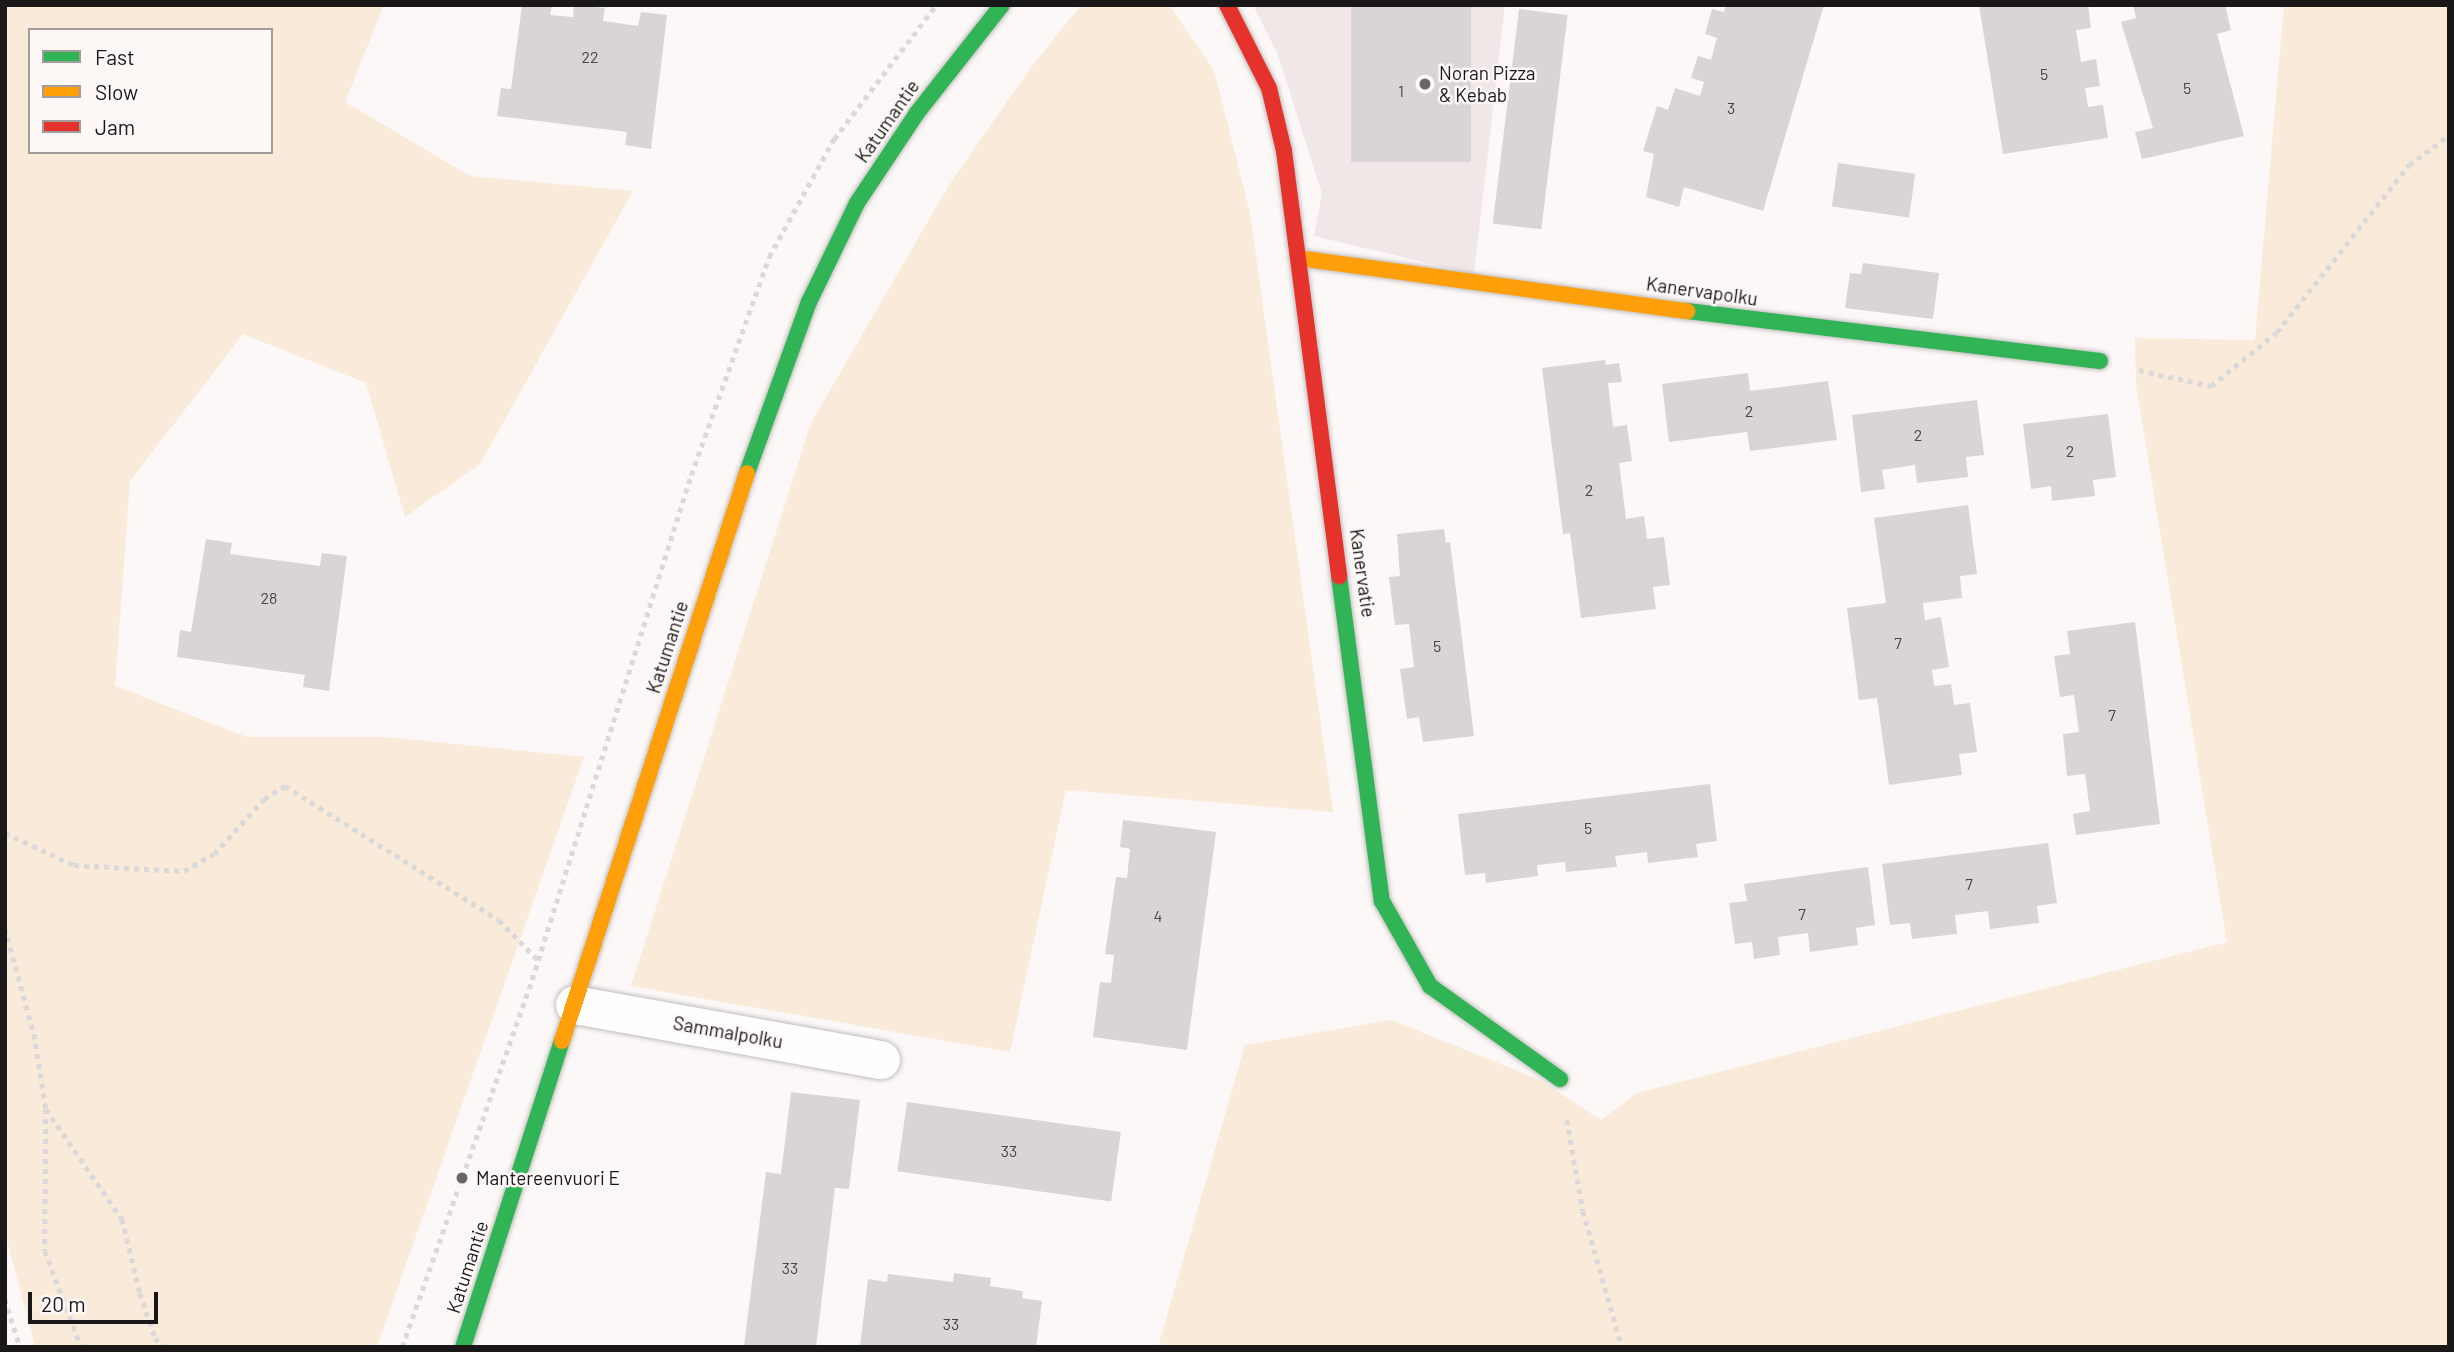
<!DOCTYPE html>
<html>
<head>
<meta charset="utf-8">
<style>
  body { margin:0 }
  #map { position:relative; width:2454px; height:1352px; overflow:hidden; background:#fcf8f7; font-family:Barlow,sans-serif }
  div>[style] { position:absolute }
  .built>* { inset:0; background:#f1e7e6 }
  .green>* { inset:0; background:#faead9 }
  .building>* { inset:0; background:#d8d5d4; transform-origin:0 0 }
  .path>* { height:4.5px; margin-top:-2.25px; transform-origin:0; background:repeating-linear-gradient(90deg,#dad9d9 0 5px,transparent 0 10px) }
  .roads { filter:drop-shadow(0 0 2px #c1bebe) drop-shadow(0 0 2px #c1bebe) }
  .street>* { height:38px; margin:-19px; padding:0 19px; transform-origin:19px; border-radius:19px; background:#fffefe }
  .fast>* { height:16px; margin:-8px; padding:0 8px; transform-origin:8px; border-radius:8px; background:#30b455 }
  .slow>* { height:16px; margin:-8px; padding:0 8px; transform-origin:8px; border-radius:8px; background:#ff9f0a }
  .jam>* { height:16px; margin:-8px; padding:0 8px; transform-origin:8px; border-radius:8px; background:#e5322d }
  .dots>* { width:19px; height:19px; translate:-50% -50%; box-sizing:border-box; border:4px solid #fdf7f6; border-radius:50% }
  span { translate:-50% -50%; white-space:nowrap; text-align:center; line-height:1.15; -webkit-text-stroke:5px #fdf7f6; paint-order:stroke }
  .number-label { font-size:16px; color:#494646 }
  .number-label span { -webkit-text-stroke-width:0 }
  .poi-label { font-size:19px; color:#191717 }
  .left { translate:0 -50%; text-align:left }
  .street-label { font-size:19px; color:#191717 }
  .frame { position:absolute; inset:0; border:7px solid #191717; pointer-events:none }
  .legend { position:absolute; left:28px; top:28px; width:245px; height:126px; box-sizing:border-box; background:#fdf7f6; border:2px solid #a29d9d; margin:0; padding:9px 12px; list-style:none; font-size:21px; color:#191717 }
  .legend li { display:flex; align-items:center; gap:14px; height:35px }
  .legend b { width:35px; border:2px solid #a29d9d }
  .scale { position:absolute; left:28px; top:1292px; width:130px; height:32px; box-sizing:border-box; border:4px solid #191717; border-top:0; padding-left:9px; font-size:21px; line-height:24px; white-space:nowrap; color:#191717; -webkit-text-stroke:5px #fdf7f6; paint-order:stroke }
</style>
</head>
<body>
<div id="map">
  <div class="built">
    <div style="clip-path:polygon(1253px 5px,1505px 5px,1474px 274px,1314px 236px,1322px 194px,1278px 55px)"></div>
  </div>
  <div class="green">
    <div style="clip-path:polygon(evenodd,5px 5px,384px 5px,345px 102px,470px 176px,633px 191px,480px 464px,405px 517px,366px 383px,243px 334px,130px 481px,115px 686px,247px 737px,387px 737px,584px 757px,377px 1347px,35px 1346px,5px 1233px,5px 5px,30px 30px,271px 30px,271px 152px,30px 152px,30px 30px)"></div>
    <div style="clip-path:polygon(1081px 5px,1169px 5px,1214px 70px,1250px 213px,1333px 812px,1066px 790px,1010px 1052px,631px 986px,811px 423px,949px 185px,1032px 66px)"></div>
    <div style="clip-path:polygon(2284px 5px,2449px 5px,2449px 1347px,1158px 1347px,1245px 1045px,1391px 1020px,1540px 1080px,1601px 1120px,1637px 1093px,2227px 942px,2136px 384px,2135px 338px,2255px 340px)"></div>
  </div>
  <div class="building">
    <div style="clip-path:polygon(522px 5px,552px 5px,550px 15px,573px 17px,574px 5px,605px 8px,603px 21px,638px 26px,641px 12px,667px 15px,651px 149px,625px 145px,627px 132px,497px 116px,501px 88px,511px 89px)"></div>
    <div style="left:1351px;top:5px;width:120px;height:157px"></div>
    <div style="clip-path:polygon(1726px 5px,1824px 5px,1763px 211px,1684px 187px,1679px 207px,1646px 197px,1654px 154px,1643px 151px,1657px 106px,1668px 110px,1675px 88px,1700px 96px,1704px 82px,1691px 78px,1698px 56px,1711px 60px,1717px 38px,1705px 34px,1712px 9px,1724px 12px)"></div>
    <div style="clip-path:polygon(1979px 5px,2088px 5px,2091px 28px,2076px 30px,2081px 62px,2096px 59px,2100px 86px,2085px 88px,2088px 107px,2103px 105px,2108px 138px,2003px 154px)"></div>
    <div style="clip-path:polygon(2133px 5px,2225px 5px,2231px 30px,2217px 34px,2244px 136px,2142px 159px,2135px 132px,2153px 128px,2121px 22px,2136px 18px)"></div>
    <div style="left:1519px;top:9px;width:49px;height:216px;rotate:7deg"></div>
    <div style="left:1838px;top:163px;width:78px;height:44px;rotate:8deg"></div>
    <div style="clip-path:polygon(1863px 263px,1939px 273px,1933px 319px,1845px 308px,1850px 273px,1861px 274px)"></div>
    <div style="clip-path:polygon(1605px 360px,1606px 365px,1619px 363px,1622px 382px,1608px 383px,1613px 427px,1627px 425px,1632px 461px,1619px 463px,1626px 519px,1644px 516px,1647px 539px,1664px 537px,1670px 585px,1653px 587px,1656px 609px,1581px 618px,1570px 533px,1563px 534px,1542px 368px)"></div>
    <div style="clip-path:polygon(1748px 373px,1750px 391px,1828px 381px,1837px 440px,1750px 451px,1747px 432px,1669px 442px,1662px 384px)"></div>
    <div style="clip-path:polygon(1977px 400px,1984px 455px,1966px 457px,1968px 477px,1917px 483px,1915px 465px,1882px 470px,1885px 489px,1861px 492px,1852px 415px)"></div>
    <div style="clip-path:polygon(2108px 414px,2116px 477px,2093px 480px,2095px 496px,2052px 501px,2051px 486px,2031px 489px,2023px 424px)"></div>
    <div style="clip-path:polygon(1968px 505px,1977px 574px,1960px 576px,1962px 598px,1923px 603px,1925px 620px,1941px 617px,1949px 667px,1932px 670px,1934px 686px,1951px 684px,1954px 705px,1970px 703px,1977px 752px,1959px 754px,1962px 775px,1889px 785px,1877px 698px,1859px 700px,1847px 608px,1886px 603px,1874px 518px)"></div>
    <div style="clip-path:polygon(1444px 529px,1446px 543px,1450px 542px,1474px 736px,1423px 742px,1419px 717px,1407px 719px,1400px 669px,1414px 667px,1409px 624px,1395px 625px,1389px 577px,1400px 576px,1397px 534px)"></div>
    <div style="clip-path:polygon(206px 539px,232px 543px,230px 554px,320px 566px,322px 553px,347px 556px,329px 691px,303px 687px,305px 675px,177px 657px,180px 630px,191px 632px)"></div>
    <div style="clip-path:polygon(2135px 622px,2160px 824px,2076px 835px,2073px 814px,2090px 811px,2085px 774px,2067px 776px,2063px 734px,2079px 732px,2074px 695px,2060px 697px,2054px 656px,2070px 654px,2067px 631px)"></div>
    <div style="clip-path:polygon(1710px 784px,1717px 841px,1696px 844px,1698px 857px,1648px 863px,1647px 852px,1615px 856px,1617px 867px,1566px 872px,1565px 862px,1537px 865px,1538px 876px,1486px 883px,1485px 873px,1465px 875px,1458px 814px)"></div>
    <div style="clip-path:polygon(1123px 820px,1216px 832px,1187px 1050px,1093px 1037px,1100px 982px,1111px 983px,1114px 955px,1105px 954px,1116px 877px,1127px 878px,1130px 849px,1120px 847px)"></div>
    <div style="clip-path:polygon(2048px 843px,2057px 903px,2037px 906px,2039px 923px,1990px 929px,1988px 911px,1955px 915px,1957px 934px,1912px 939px,1910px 923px,1890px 925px,1882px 864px)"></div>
    <div style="clip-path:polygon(1868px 867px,1875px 925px,1856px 928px,1858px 945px,1810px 952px,1808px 933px,1778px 937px,1780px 955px,1754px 959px,1752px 942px,1735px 944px,1729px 903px,1747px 901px,1744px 884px)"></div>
    <div style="clip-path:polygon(791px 1092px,860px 1100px,849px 1189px,835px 1188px,816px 1347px,744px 1346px,766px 1172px,781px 1174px)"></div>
    <div style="left:907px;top:1102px;width:216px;height:70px;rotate:8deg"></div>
    <div style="clip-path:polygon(954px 1273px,991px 1278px,990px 1286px,1023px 1291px,1022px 1298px,1042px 1301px,1036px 1347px,860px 1347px,868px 1279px,887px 1282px,888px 1274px,953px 1282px)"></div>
  </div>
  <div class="path">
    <div style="left:2139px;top:370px;width:74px;rotate:12.5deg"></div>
    <div style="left:2211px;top:386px;width:85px;rotate:-39.3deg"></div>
    <div style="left:2277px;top:332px;width:213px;rotate:-51.7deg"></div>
    <div style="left:2409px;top:165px;width:50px;rotate:-36.9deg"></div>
    <div style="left:5px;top:833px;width:76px;rotate:24.9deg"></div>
    <div style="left:74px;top:865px;width:110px;rotate:3.1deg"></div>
    <div style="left:184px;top:871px;width:34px;rotate:-30deg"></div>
    <div style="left:214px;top:854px;width:74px;rotate:-47.7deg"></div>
    <div style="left:264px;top:799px;width:25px;rotate:-32deg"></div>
    <div style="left:285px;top:786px;width:252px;rotate:32.1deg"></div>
    <div style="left:499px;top:920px;width:56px;rotate:45.7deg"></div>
    <div style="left:5px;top:928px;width:110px;rotate:74.7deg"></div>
    <div style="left:34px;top:1034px;width:76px;rotate:80.9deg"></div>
    <div style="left:46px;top:1109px;width:134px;rotate:55.4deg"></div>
    <div style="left:122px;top:1219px;width:76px;rotate:76.3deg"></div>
    <div style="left:140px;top:1293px;width:47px;rotate:71.6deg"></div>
    <div style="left:155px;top:1338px;width:13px;rotate:45deg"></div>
    <div style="left:46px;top:1109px;width:142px;rotate:90.4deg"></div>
    <div style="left:45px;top:1251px;width:103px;rotate:69.4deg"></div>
    <div style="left:1567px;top:1120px;width:92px;rotate:80deg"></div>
    <div style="left:1583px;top:1211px;width:141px;rotate:74deg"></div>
    <div style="left:5px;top:1299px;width:50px;rotate:72.6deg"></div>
    <div style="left:402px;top:1347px;width:380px;rotate:-70.5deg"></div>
    <div style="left:529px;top:989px;width:539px;rotate:-72.51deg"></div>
    <div style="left:691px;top:475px;width:232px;rotate:-70.3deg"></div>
    <div style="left:769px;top:257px;width:135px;rotate:-61.2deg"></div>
    <div style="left:834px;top:139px;width:168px;rotate:-52.7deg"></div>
  </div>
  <div class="roads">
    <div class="street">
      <div style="left:575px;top:1005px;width:311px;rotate:10.2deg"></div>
    </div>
    <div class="fast">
      <div style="left:1687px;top:311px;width:416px;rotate:6.9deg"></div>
      <div style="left:747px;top:473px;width:182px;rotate:-70.1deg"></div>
      <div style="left:809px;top:302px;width:110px;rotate:-64.1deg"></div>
      <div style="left:857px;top:203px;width:108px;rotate:-56.3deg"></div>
      <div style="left:917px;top:113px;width:137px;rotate:-51.8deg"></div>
      <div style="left:1339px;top:576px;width:328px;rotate:82.5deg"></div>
      <div style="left:1382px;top:901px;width:98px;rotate:60.5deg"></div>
      <div style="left:1430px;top:986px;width:160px;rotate:35.6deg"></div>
      <div style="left:463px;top:1347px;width:322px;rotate:-72.1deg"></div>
    </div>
    <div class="slow">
      <div style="left:1298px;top:258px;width:393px;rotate:7.8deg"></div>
      <div style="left:562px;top:1041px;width:597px;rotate:-71.96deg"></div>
    </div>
    <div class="jam">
      <div style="left:1227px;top:5px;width:93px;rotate:63.2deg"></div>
      <div style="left:1269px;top:88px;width:65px;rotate:76.6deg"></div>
      <div style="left:1284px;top:151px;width:429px;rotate:82.6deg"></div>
    </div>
  </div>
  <div class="dots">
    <div style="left:1425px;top:84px;background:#686665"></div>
    <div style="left:462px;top:1178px;background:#686665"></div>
  </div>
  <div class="number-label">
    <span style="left:590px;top:57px">22</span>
    <span style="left:2044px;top:74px">5</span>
    <span style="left:2187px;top:88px">5</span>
    <span style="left:1401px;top:91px">1</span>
    <span style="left:1731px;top:108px">3</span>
    <span style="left:1749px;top:411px">2</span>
    <span style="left:1918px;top:435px">2</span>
    <span style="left:2070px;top:451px">2</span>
    <span style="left:1589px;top:490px">2</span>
    <span style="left:269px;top:598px">28</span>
    <span style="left:1898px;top:643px">7</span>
    <span style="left:1437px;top:646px">5</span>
    <span style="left:2112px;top:715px">7</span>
    <span style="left:1588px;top:828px">5</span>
    <span style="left:1969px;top:884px">7</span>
    <span style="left:1802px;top:914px">7</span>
    <span style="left:1158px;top:916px">4</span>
    <span style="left:1009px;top:1151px">33</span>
    <span style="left:790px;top:1268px">33</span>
    <span style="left:951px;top:1324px">33</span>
  </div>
  <div class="poi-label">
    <span class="left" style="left:1439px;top:84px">Noran Pizza<br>&amp; Kebab</span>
    <span class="left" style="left:476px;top:1178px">Mantereenvuori E</span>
  </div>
  <div class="street-label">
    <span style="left:887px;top:121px;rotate:-55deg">Katumantie</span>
    <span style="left:1702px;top:291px;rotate:8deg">Kanervapolku</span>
    <span style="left:1363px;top:573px;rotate:82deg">Kanervatie</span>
    <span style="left:667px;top:647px;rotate:-72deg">Katumantie</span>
    <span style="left:728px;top:1032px;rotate:10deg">Sammalpolku</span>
    <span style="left:467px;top:1267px;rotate:-72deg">Katumantie</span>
  </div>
  <div class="frame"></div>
  <ul class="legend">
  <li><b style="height:9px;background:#30b455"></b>Fast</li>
  <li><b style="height:9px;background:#ff9f0a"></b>Slow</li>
  <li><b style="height:9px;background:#e5322d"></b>Jam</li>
  </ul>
  <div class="scale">20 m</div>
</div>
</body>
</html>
